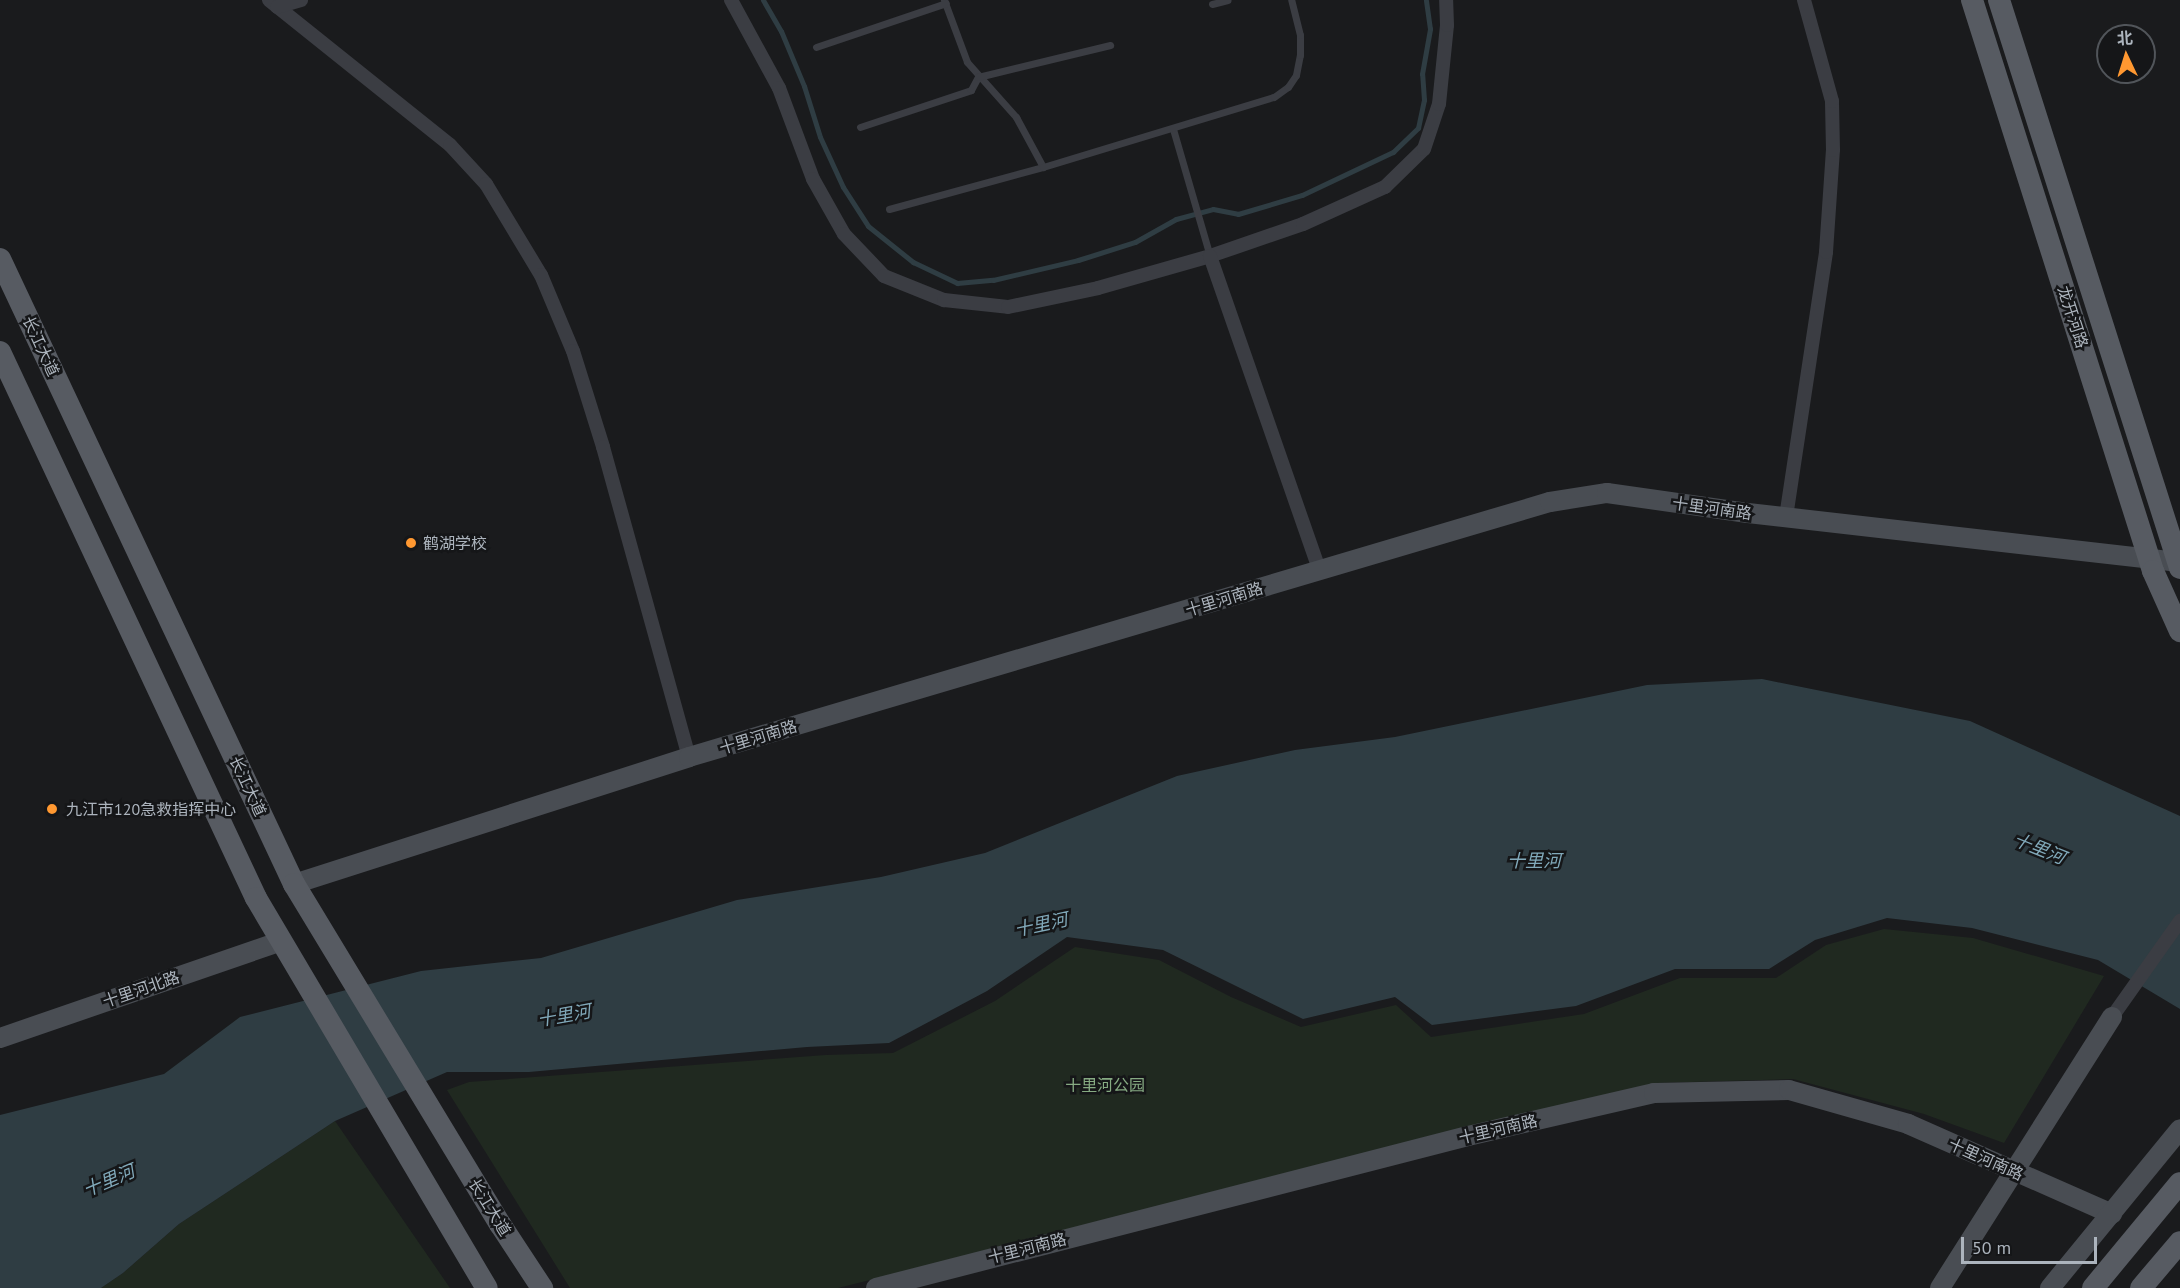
<!DOCTYPE html>
<html>
<head>
<meta charset="utf-8">
<style>
  body { margin:0 }
  #map { position:relative; width:2180px; height:1288px; overflow:hidden; background:#1a1b1d; font-family:"PT Sans","Noto Sans SC",sans-serif }
  div>[style] { position:absolute }
  .green>* { inset:0; background:#202920 }
  .water>* { inset:0; background:#2f3d43 }
  .stream>* { height:5px; margin:-2.5px; padding:0 2.5px; transform-origin:2.5px; border-radius:2.5px; background:#2f3d43 }
  .lane>* { height:7px; margin:-3.5px; padding:0 3.5px; transform-origin:3.5px; border-radius:3.5px; background:#3b3d43 }
  .street>* { height:14px; margin:-7px; padding:0 7px; transform-origin:7px; border-radius:7px; background:#3b3d43 }
  .secondary>* { height:20px; margin:-10px; padding:0 10px; transform-origin:10px; border-radius:10px; background:#494d53 }
  .primary>* { height:22px; margin:-11px; padding:0 11px; transform-origin:11px; border-radius:11px; background:#575b62 }
  .dots>* { width:16px; height:16px; translate:-50% -50%; box-sizing:border-box; border:3px solid #151618; border-radius:50% }
  span { translate:-50% -50%; white-space:nowrap; text-align:center; line-height:1.15; -webkit-text-stroke:5px #151618; paint-order:stroke }
  .street-label { font-size:16px; color:#acb4bd }
  .poi-label { font-size:16px; color:#acb4bd }
  .left { translate:0 -50%; text-align:left }
  .park-label { font-size:16px; color:#86aa82 }
  .water-label { font-size:18px; color:#81a9ba; font-style:italic }
  .north { position:absolute; left:2096px; top:24px; width:60px; height:60px; box-sizing:border-box; background:#151618; border:2px solid #51555a; border-radius:50%; rotate:356deg; font-size:16px; font-weight:700; line-height:24px; text-align:center; color:#acb4bd }
  .north::after { content:''; display:block; margin:auto; width:21px; height:27px; background:#ff9831; clip-path:polygon(50% 0,100% 100%,50% 72%,0 100%) }
  .scale { position:absolute; left:1961px; top:1237px; width:136px; height:27px; box-sizing:border-box; border:3px solid #acb4bd; border-top:0; padding-left:8px; font-size:18px; line-height:21px; white-space:nowrap; color:#acb4bd; -webkit-text-stroke:4px #151618; paint-order:stroke }
</style>
</head>
<body>
<div id="map">
  <div class="green">
    <div style="clip-path:polygon(1884px 929px,1973px 938px,2104px 976px,2004px 1143px,1924px 1114px,1793px 1079px,1655px 1083px,838px 1288px,570px 1288px,447px 1090px,469px 1082px,826px 1055px,893px 1053px,995px 1001px,1075px 947px,1159px 960px,1231px 997px,1301px 1027px,1396px 1005px,1431px 1037px,1584px 1014px,1680px 978px,1776px 978px,1826px 945px)"></div>
    <div style="clip-path:polygon(335px 1121px,450px 1288px,101px 1288px,123px 1273px,179px 1224px)"></div>
  </div>
  <div class="water">
    <div style="clip-path:polygon(1762px 679px,1970px 721px,2180px 816px,2180px 1009px,2098px 960px,1972px 928px,1887px 918px,1815px 940px,1769px 969px,1675px 969px,1576px 1006px,1432px 1025px,1395px 997px,1303px 1019px,1163px 950px,1067px 937px,987px 991px,889px 1043px,807px 1047px,529px 1072px,447px 1072px,335px 1121px,179px 1224px,123px 1273px,101px 1288px,0 1288px,0 1115px,164px 1074px,240px 1017px,421px 971px,541px 958px,737px 900px,881px 877px,985px 853px,1177px 776px,1295px 750px,1395px 737px,1647px 685px)"></div>
  </div>
  <div class="stream">
    <div style="left:763px;top:0;width:36px;rotate:60deg"></div>
    <div style="left:781px;top:31px;width:60px;rotate:67.3deg"></div>
    <div style="left:804px;top:86px;width:53px;rotate:72.6deg"></div>
    <div style="left:820px;top:137px;width:55px;rotate:65.3deg"></div>
    <div style="left:843px;top:187px;width:46px;rotate:57.3deg"></div>
    <div style="left:868px;top:226px;width:58px;rotate:38.7deg"></div>
    <div style="left:913px;top:262px;width:49px;rotate:25.5deg"></div>
    <div style="left:957px;top:283px;width:36px;rotate:-5deg"></div>
    <div style="left:993px;top:280px;width:87px;rotate:-13.2deg"></div>
    <div style="left:1078px;top:260px;width:60px;rotate:-17.5deg"></div>
    <div style="left:1135px;top:242px;width:47px;rotate:-29.3deg"></div>
    <div style="left:1176px;top:219px;width:38px;rotate:-15deg"></div>
    <div style="left:1213px;top:209px;width:25px;rotate:11deg"></div>
    <div style="left:1238px;top:214px;width:67px;rotate:-16.5deg"></div>
    <div style="left:1302px;top:195px;width:101px;rotate:-25.3deg"></div>
    <div style="left:1393px;top:152px;width:35px;rotate:-44deg"></div>
    <div style="left:1418px;top:128px;width:29px;rotate:-78deg"></div>
    <div style="left:1424px;top:100px;width:26px;rotate:-94deg"></div>
    <div style="left:1422px;top:74px;width:46px;rotate:-79.9deg"></div>
    <div style="left:1430px;top:29px;width:29px;rotate:-98deg"></div>
  </div>
  <div class="lane">
    <div style="left:944px;top:0;width:66px;rotate:69.6deg"></div>
    <div style="left:967px;top:62px;width:74px;rotate:48.3deg"></div>
    <div style="left:1016px;top:117px;width:57px;rotate:61.6deg"></div>
    <div style="left:1212px;top:4px;width:16px;rotate:-14deg"></div>
    <div style="left:816px;top:47px;width:137px;rotate:-18.7deg"></div>
    <div style="left:860px;top:127px;width:117px;rotate:-18.4deg"></div>
    <div style="left:971px;top:90px;width:15px;rotate:-62deg"></div>
    <div style="left:978px;top:77px;width:136px;rotate:-13.6deg"></div>
    <div style="left:1173px;top:129px;width:132px;rotate:73.8deg"></div>
    <div style="left:889px;top:209px;width:160px;rotate:-15.3deg"></div>
    <div style="left:1043px;top:167px;width:241px;rotate:-16.9deg"></div>
    <div style="left:1274px;top:97px;width:17px;rotate:-36deg"></div>
    <div style="left:1288px;top:87px;width:14px;rotate:-56deg"></div>
    <div style="left:1296px;top:75px;width:20px;rotate:-79deg"></div>
    <div style="left:1300px;top:55px;width:20px;rotate:-90deg"></div>
    <div style="left:1300px;top:35px;width:36px;rotate:-104deg"></div>
  </div>
  <div class="street">
    <div style="left:269px;top:0;width:232px;rotate:38.7deg"></div>
    <div style="left:450px;top:145px;width:53px;rotate:47.3deg"></div>
    <div style="left:486px;top:184px;width:106px;rotate:58.9deg"></div>
    <div style="left:541px;top:275px;width:82px;rotate:67.2deg"></div>
    <div style="left:573px;top:351px;width:101px;rotate:72.6deg"></div>
    <div style="left:603px;top:447px;width:322px;rotate:74.5deg"></div>
    <div style="left:731px;top:0;width:100px;rotate:61.4deg"></div>
    <div style="left:779px;top:88px;width:97px;rotate:69.5deg"></div>
    <div style="left:813px;top:179px;width:63px;rotate:60.6deg"></div>
    <div style="left:844px;top:234px;width:58px;rotate:46.4deg"></div>
    <div style="left:884px;top:276px;width:65px;rotate:21.8deg"></div>
    <div style="left:944px;top:300px;width:64px;rotate:6.2deg"></div>
    <div style="left:1008px;top:307px;width:92px;rotate:-11.9deg"></div>
    <div style="left:1098px;top:288px;width:116px;rotate:-15.9deg"></div>
    <div style="left:1210px;top:256px;width:98px;rotate:-19deg"></div>
    <div style="left:1303px;top:224px;width:90px;rotate:-24.3deg"></div>
    <div style="left:1385px;top:187px;width:54px;rotate:-44.3deg"></div>
    <div style="left:1424px;top:149px;width:47px;rotate:-71.6deg"></div>
    <div style="left:1439px;top:104px;width:79px;rotate:-84.2deg"></div>
    <div style="left:1447px;top:25px;width:25px;rotate:-92deg"></div>
    <div style="left:277px;top:7px;width:25px;rotate:-16deg"></div>
    <div style="left:1210px;top:256px;width:334px;rotate:70.8deg"></div>
    <div style="left:1786px;top:517px;width:268px;rotate:-81.4deg"></div>
    <div style="left:1826px;top:252px;width:102px;rotate:-86.1deg"></div>
    <div style="left:1833px;top:150px;width:49px;rotate:-91.2deg"></div>
    <div style="left:1832px;top:101px;width:105px;rotate:-105.5deg"></div>
    <div style="left:2112px;top:1017px;width:118px;rotate:-54.7deg"></div>
  </div>
  <div class="secondary">
    <div style="left:294px;top:884px;width:415px;rotate:-17.8deg"></div>
    <div style="left:689px;top:757px;width:898px;rotate:-16.5deg"></div>
    <div style="left:1550px;top:502px;width:58px;rotate:-9deg"></div>
    <div style="left:1607px;top:493px;width:142px;rotate:8.1deg"></div>
    <div style="left:1748px;top:513px;width:432px;rotate:6.5deg"></div>
    <div style="left:0;top:1038px;width:297px;rotate:-19deg"></div>
    <div style="left:876px;top:1288px;width:611px;rotate:-14.4deg"></div>
    <div style="left:1468px;top:1136px;width:191px;rotate:-13deg"></div>
    <div style="left:1654px;top:1093px;width:135px;rotate:-1.3deg"></div>
    <div style="left:1789px;top:1090px;width:124px;rotate:15.9deg"></div>
    <div style="left:1908px;top:1124px;width:223px;rotate:23.8deg"></div>
    <div style="left:1940px;top:1288px;width:321px;rotate:-57.6deg"></div>
    <div style="left:2050px;top:1288px;width:205px;rotate:-50.7deg"></div>
  </div>
  <div class="primary">
    <div style="left:1972px;top:0;width:599px;rotate:72.41deg"></div>
    <div style="left:2153px;top:571px;width:66px;rotate:65.8deg"></div>
    <div style="left:1999px;top:0;width:596px;rotate:72.32deg"></div>
    <div style="left:0;top:259px;width:691px;rotate:64.81deg"></div>
    <div style="left:294px;top:884px;width:398px;rotate:58.8deg"></div>
    <div style="left:500px;top:1224px;width:77px;rotate:56.7deg"></div>
    <div style="left:0;top:352px;width:603px;rotate:64.88deg"></div>
    <div style="left:256px;top:898px;width:453px;rotate:59.4deg"></div>
    <div style="left:2093px;top:1288px;width:136px;rotate:-50.4deg"></div>
    <div style="left:2141px;top:1288px;width:60px;rotate:-49.7deg"></div>
  </div>
  <div class="dots">
    <div style="left:411px;top:543px;background:#ff9831"></div>
    <div style="left:52px;top:809px;background:#ff9831"></div>
  </div>
  <div class="street-label">
    <span style="left:2073px;top:317px;rotate:72deg">龙开河路</span>
    <span style="left:41px;top:346px;rotate:65deg">长江大道</span>
    <span style="left:1712px;top:508px;rotate:8deg">十里河南路</span>
    <span style="left:1224px;top:599px;rotate:-17deg">十里河南路</span>
    <span style="left:758px;top:737px;rotate:-17deg">十里河南路</span>
    <span style="left:248px;top:786px;rotate:65deg">长江大道</span>
    <span style="left:141px;top:989px;rotate:-19deg">十里河北路</span>
    <span style="left:1498px;top:1129px;rotate:-13deg">十里河南路</span>
    <span style="left:1986px;top:1159px;rotate:24deg">十里河南路</span>
    <span style="left:490px;top:1207px;rotate:58deg">长江大道</span>
    <span style="left:1027px;top:1248px;rotate:-14deg">十里河南路</span>
  </div>
  <div class="poi-label">
    <span class="left" style="left:423px;top:543px">鹤湖学校</span>
    <span class="left" style="left:66px;top:809px">九江市120急救指挥中心</span>
  </div>
  <div class="park-label">
    <span style="left:1105px;top:1085px">十里河公园</span>
  </div>
  <div class="water-label">
    <span style="left:2039px;top:849px;rotate:22deg">十里河</span>
    <span style="left:1534px;top:861px">十里河</span>
    <span style="left:1041px;top:925px;rotate:-12deg">十里河</span>
    <span style="left:564px;top:1016px;rotate:-10deg">十里河</span>
    <span style="left:109px;top:1181px;rotate:-23deg">十里河</span>
  </div>
  <div class="north">北</div>
  <div class="scale">50 m</div>
</div>
</body>
</html>
